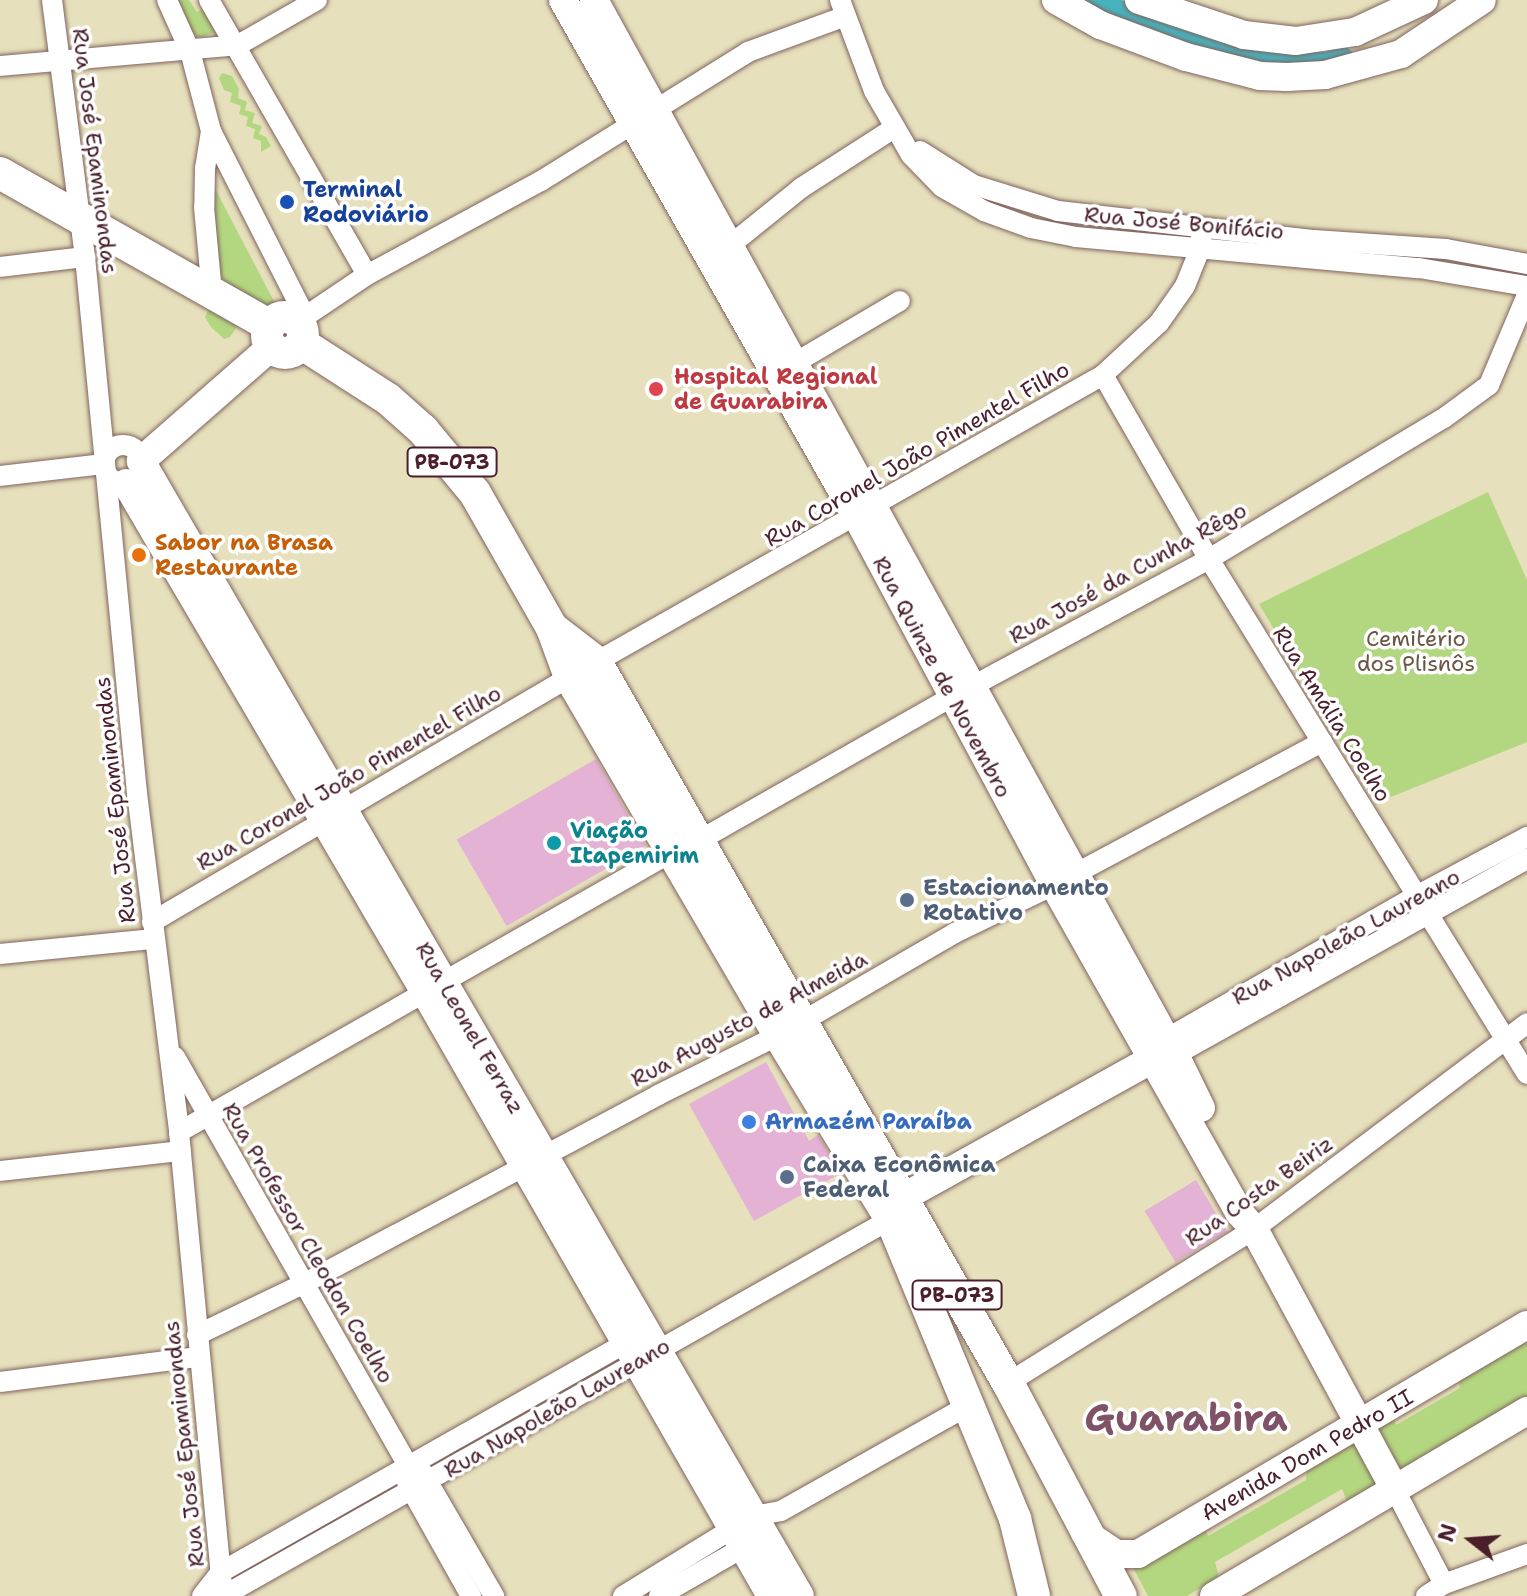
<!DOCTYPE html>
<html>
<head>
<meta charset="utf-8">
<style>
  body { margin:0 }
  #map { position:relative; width:1527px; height:1596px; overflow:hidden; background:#e6e0bc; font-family:"Shantell Sans",sans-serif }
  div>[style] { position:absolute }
  .green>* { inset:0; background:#b3d780 }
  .canal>* { height:20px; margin:-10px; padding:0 10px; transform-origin:10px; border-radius:10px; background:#46b4bf }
  .building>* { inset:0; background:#e4b2d4; transform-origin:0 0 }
  .roads { filter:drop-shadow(0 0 2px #81635e) drop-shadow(0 0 2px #81635e) }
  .street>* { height:20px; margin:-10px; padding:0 10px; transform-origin:10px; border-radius:10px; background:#fff }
  .street>.ring { margin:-10px; padding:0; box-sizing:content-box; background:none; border:20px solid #fff; border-radius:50% }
  .secondary>* { height:28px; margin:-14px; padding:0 14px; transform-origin:14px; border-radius:14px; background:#fff }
  .primary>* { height:32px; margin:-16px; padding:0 16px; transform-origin:16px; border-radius:16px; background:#fff }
  .primary>.ring { margin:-16px; padding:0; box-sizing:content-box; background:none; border:32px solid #fff; border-radius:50% }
  .dots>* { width:22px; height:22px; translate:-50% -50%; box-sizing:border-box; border:4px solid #fff; border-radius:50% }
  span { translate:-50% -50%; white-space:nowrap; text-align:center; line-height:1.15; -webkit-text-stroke:7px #fff; paint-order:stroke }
  .shield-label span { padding:2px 6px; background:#fff; border:2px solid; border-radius:6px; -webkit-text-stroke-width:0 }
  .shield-label { font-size:20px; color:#4a1f2b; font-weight:700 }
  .street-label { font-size:22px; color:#4a1f2b }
  .transit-label { font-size:22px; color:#164399; font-weight:700 }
  .left { translate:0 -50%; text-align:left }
  .health-label { font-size:22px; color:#be3a42; font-weight:700 }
  .food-label { font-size:22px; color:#c56008; font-weight:700 }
  .park-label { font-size:22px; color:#6a5644 }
  .culture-label { font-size:22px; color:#0d838f; font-weight:700 }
  .service-label { font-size:22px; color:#4e5e75; font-weight:700 }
  .shop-label { font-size:22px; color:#366cbe; font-weight:700 }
  .town-label { font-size:38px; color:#805266; font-weight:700 }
  .north { position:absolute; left:1431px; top:1500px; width:80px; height:80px; -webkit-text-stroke:6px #fff; paint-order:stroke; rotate:287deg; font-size:22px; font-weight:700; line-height:32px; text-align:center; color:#4a1f2b }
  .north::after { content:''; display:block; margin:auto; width:28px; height:36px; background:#4a1f2b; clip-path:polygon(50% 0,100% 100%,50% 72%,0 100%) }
</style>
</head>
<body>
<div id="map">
  <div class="green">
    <div style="clip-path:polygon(173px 0,189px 0,197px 12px,205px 8px,219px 31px,200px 37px,192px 34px)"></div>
    <div style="clip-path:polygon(222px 73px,232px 76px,239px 89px,238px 98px,247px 102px,245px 110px,255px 113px,252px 123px,262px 126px,259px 134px,266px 137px,271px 146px,261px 152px,261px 141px,253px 138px,255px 129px,246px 126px,248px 117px,239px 114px,241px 106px,230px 102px,232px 93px,224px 90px,219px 78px)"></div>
    <div style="clip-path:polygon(211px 181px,277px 307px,277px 313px,225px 282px,216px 267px)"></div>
    <div style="clip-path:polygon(209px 308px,238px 325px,230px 337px,224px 339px,211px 327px,205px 317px)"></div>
    <div style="clip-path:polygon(1488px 492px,1527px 580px,1527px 742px,1376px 803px,1259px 604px)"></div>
    <div style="clip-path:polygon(1527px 1335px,1527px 1398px,1400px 1471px,1376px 1424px,1392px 1414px,1396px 1425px,1460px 1388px,1458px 1375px)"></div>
    <div style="clip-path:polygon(1354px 1438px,1378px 1486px,1348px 1504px,1342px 1489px,1215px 1562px,1219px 1577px,1187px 1596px,1148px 1596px,1131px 1564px,1203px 1524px,1208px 1536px,1306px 1480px,1307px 1465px)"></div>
  </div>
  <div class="canal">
    <div style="left:1094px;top:0;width:108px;rotate:21.8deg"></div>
    <div style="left:1194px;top:40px;width:72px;rotate:15.4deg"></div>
    <div style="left:1263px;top:59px;width:63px;rotate:2.7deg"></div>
    <div style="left:1326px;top:62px;width:18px;rotate:-16deg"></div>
  </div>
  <div class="building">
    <div style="left:596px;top:759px;width:100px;height:161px;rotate:60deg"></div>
    <div style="clip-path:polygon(766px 1062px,809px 1141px,818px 1135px,841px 1173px,754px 1221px,689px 1104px)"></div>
    <div style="left:1196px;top:1180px;width:60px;height:60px;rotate:59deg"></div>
  </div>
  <div class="roads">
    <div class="street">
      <div style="left:52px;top:0;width:259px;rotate:82.7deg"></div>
      <div style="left:85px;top:257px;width:539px;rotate:84.46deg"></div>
      <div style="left:137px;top:793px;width:342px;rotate:82.9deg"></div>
      <div style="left:179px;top:1132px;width:466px;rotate:84.6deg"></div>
      <div style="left:167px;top:0;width:56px;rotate:65.7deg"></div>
      <div style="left:190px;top:51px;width:83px;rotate:75.3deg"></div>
      <div style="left:211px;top:131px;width:205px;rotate:63.1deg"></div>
      <div style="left:209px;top:0;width:317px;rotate:60.1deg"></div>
      <div style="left:840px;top:0;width:97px;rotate:69.5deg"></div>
      <div style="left:874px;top:91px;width:74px;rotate:60deg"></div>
      <div style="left:911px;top:155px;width:45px;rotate:45.9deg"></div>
      <div style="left:942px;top:187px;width:48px;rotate:29.7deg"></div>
      <div style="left:984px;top:211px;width:50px;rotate:19.9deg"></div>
      <div style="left:1031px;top:228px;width:46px;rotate:11.3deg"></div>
      <div style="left:1076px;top:237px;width:344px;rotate:5.2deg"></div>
      <div style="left:1419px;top:268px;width:109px;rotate:9.5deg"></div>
      <div style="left:0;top:66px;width:239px;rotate:-5deg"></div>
      <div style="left:238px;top:45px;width:91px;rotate:-29.7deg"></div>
      <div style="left:211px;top:131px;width:37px;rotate:99deg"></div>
      <div style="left:205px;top:168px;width:39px;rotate:91deg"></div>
      <div style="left:204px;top:207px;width:86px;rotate:84.7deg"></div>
      <div style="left:920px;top:151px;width:64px;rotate:32.2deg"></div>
      <div style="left:974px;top:185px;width:88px;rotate:17.2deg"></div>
      <div style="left:1058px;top:211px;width:258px;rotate:6.5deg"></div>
      <div style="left:1314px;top:240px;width:132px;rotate:3.9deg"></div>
      <div style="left:1446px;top:249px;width:82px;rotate:10.5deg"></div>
      <div style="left:728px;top:247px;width:94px;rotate:-38.9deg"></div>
      <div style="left:801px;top:188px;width:111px;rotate:-32.8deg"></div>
      <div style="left:0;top:267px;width:86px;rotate:-6.7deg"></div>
      <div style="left:297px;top:322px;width:84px;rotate:-33.9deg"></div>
      <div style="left:367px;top:275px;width:198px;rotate:-28.4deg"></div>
      <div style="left:541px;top:181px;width:244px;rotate:-31.9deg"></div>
      <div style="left:748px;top:52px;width:104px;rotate:-20.2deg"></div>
      <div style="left:793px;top:364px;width:124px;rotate:-30.5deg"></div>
      <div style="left:1103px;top:375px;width:212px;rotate:60.1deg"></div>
      <div style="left:1209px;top:559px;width:605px;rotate:58.31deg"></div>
      <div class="ring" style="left:104px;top:445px;width:18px;height:18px"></div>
      <div style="left:0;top:476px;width:105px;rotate:-6.6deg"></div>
      <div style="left:596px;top:662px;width:583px;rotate:-29.51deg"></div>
      <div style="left:1103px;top:375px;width:76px;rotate:-42.9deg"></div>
      <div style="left:1159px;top:323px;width:45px;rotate:-54.9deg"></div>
      <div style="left:1185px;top:286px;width:40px;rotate:-68deg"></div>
      <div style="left:1200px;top:249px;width:21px;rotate:-85deg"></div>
      <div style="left:698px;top:841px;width:292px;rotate:-29.6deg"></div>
      <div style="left:952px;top:697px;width:292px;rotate:-28.2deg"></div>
      <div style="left:1209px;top:559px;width:274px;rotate:-31deg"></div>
      <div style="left:1444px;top:418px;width:56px;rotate:-36.3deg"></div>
      <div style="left:1489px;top:385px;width:98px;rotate:-67.1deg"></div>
      <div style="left:152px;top:922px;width:485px;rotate:-30.4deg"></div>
      <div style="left:0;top:954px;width:155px;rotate:-5.6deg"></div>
      <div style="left:1166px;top:1039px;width:288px;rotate:-29.8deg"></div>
      <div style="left:1416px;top:896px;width:126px;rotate:-28deg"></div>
      <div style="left:1175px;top:1055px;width:403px;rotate:-29.1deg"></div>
      <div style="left:175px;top:1057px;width:472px;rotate:60.3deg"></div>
      <div style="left:179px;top:1132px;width:567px;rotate:-29.59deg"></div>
      <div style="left:0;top:1171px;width:182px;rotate:-6.3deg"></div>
      <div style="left:197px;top:1335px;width:120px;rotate:-25.7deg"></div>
      <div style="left:305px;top:1283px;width:400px;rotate:-28deg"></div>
      <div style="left:658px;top:1095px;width:135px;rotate:-26.4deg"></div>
      <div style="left:779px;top:1035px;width:203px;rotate:-30.1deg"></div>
      <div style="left:955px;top:933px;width:110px;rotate:-25.9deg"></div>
      <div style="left:1054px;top:885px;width:304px;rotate:-28.1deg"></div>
      <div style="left:0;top:1382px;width:200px;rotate:-7.2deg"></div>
      <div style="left:1008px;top:1383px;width:290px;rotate:-32deg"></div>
      <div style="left:1254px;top:1229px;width:342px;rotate:-37deg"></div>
      <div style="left:421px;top:1470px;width:146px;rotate:59.9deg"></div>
      <div style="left:407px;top:1482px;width:131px;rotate:60.7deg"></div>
      <div style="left:1394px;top:1488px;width:108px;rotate:62.5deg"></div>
      <div style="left:202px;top:1596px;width:31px;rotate:-52deg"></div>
      <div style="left:221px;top:1572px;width:477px;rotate:-29.5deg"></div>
      <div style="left:223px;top:1596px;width:767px;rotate:-29.44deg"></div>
      <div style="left:623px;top:1596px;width:153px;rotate:-31.6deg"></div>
      <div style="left:753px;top:1516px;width:28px;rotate:-10deg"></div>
      <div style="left:781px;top:1511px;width:216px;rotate:-29.4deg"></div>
      <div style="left:659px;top:1596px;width:108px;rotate:-29.9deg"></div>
      <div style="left:1426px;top:1596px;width:22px;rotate:-34deg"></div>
      <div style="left:1444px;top:1584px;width:88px;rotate:-19.9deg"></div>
    </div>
    <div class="secondary">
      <div style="left:563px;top:0;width:595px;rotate:60.37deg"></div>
      <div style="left:857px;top:517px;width:417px;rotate:61.8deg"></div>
      <div style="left:1054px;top:885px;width:376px;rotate:60.5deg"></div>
      <div style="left:1239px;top:1212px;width:23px;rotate:49deg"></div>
      <div style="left:1254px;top:1229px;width:294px;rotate:61.6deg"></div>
      <div style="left:594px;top:0;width:1186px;rotate:61.17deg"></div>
      <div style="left:1056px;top:0;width:51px;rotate:29.6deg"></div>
      <div style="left:1100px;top:25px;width:92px;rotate:20.4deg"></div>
      <div style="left:1186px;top:57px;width:76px;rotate:14.4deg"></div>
      <div style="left:1260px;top:76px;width:27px;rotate:2deg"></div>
      <div style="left:1287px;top:77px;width:38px;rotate:-3deg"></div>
      <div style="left:1325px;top:75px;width:79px;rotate:-15.4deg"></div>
      <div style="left:1401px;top:54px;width:97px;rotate:-33.7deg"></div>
      <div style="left:1139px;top:0;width:111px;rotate:18.4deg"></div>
      <div style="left:1244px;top:35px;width:52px;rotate:6.6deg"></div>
      <div style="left:1296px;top:41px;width:60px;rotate:-8.7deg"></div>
      <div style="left:1355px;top:32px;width:76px;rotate:-24.9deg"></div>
      <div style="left:271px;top:347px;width:173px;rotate:138.8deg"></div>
      <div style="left:141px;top:461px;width:1312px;rotate:59.86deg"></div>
      <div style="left:126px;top:483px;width:593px;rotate:59.58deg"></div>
      <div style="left:426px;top:994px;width:694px;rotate:60.18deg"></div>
      <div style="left:1175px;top:1055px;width:59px;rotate:63.9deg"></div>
      <div style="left:902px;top:1198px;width:287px;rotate:-29deg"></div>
      <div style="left:1085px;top:1533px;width:37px;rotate:34deg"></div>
      <div style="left:1116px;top:1554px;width:22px"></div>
      <div style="left:1138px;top:1554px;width:451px;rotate:-30.5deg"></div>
      <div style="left:1214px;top:1596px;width:364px;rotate:-30.6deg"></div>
    </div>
    <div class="primary">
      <div style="left:0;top:173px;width:310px;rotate:29.5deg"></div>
      <div class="ring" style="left:267px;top:317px;width:4px;height:4px"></div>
      <div style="left:301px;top:343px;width:103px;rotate:32.8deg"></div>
      <div style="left:388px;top:399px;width:47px;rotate:41.5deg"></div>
      <div style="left:423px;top:430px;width:82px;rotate:50.5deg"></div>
      <div style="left:475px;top:493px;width:155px;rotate:60.3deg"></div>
      <div style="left:552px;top:628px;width:52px;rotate:69.8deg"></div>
      <div style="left:570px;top:677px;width:415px;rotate:59.7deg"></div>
      <div style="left:779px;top:1035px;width:215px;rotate:58.7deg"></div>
      <div style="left:891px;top:1219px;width:325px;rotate:67.5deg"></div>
      <div style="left:1015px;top:1519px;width:79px;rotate:76.1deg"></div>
      <div style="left:552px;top:628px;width:56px;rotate:37.7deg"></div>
      <div style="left:596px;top:662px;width:830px;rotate:60.26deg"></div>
      <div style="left:1008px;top:1383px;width:241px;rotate:62.1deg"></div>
    </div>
  </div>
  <div class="dots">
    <div style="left:287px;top:202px;background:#1a4fb4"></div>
    <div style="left:656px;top:389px;background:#e0444e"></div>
    <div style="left:139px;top:555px;background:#e8710a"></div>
    <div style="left:554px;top:843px;background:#0f9aa8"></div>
    <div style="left:907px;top:900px;background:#5c6f8a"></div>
    <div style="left:749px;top:1122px;background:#3f7fe0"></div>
    <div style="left:787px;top:1177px;background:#5c6f8a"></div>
  </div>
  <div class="shield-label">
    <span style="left:452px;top:462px">PB-073</span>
    <span style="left:957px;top:1295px">PB-073</span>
  </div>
  <div class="street-label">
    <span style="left:95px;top:151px;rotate:83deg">Rua José Epaminondas</span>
    <span style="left:1184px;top:223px;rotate:5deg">Rua José Bonifácio</span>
    <span style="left:917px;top:454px;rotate:-30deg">Rua Coronel João Pimentel Filho</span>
    <span style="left:1128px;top:573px;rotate:-29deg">Rua José da Cunha Rêgo</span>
    <span style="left:942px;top:677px;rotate:62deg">Rua Quinze de Novembro</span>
    <span style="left:1332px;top:714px;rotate:58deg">Rua Amália Coelho</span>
    <span style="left:349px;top:778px;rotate:-30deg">Rua Coronel João Pimentel Filho</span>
    <span style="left:115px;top:800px;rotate:-96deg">Rua José Epaminondas</span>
    <span style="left:1346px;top:937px;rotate:-29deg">Rua Napoleão Laureano</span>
    <span style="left:749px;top:1019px;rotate:-28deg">Rua Augusto de Almeida</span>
    <span style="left:470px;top:1028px;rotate:60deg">Rua Leonel Ferraz</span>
    <span style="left:1259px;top:1191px;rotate:-35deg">Rua Costa Beiriz</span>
    <span style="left:308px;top:1243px;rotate:60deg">Rua Professor Cleodon Coelho</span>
    <span style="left:557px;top:1408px;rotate:-30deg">Rua Napoleão Laureano</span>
    <span style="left:184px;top:1444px;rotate:-96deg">Rua José Epaminondas</span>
    <span style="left:1307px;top:1455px;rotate:-30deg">Avenida Dom Pedro II</span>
  </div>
  <div class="transit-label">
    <span class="left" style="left:303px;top:202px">Terminal<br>Rodoviário</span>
  </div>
  <div class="health-label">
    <span class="left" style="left:674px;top:389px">Hospital Regional<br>de Guarabira</span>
  </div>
  <div class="food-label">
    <span class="left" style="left:155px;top:555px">Sabor na Brasa<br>Restaurante</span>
  </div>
  <div class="park-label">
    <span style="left:1416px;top:651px">Cemitério<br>dos Plisnôs</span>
  </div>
  <div class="culture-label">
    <span class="left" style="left:570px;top:843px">Viação<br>Itapemirim</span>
  </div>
  <div class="service-label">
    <span class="left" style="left:923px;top:900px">Estacionamento<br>Rotativo</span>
    <span class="left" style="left:803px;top:1177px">Caixa Econômica<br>Federal</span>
  </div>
  <div class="shop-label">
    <span class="left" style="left:765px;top:1122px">Armazém Paraíba</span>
  </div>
  <div class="town-label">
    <span style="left:1186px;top:1418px">Guarabira</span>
  </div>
  <div class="north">N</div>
</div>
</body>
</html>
